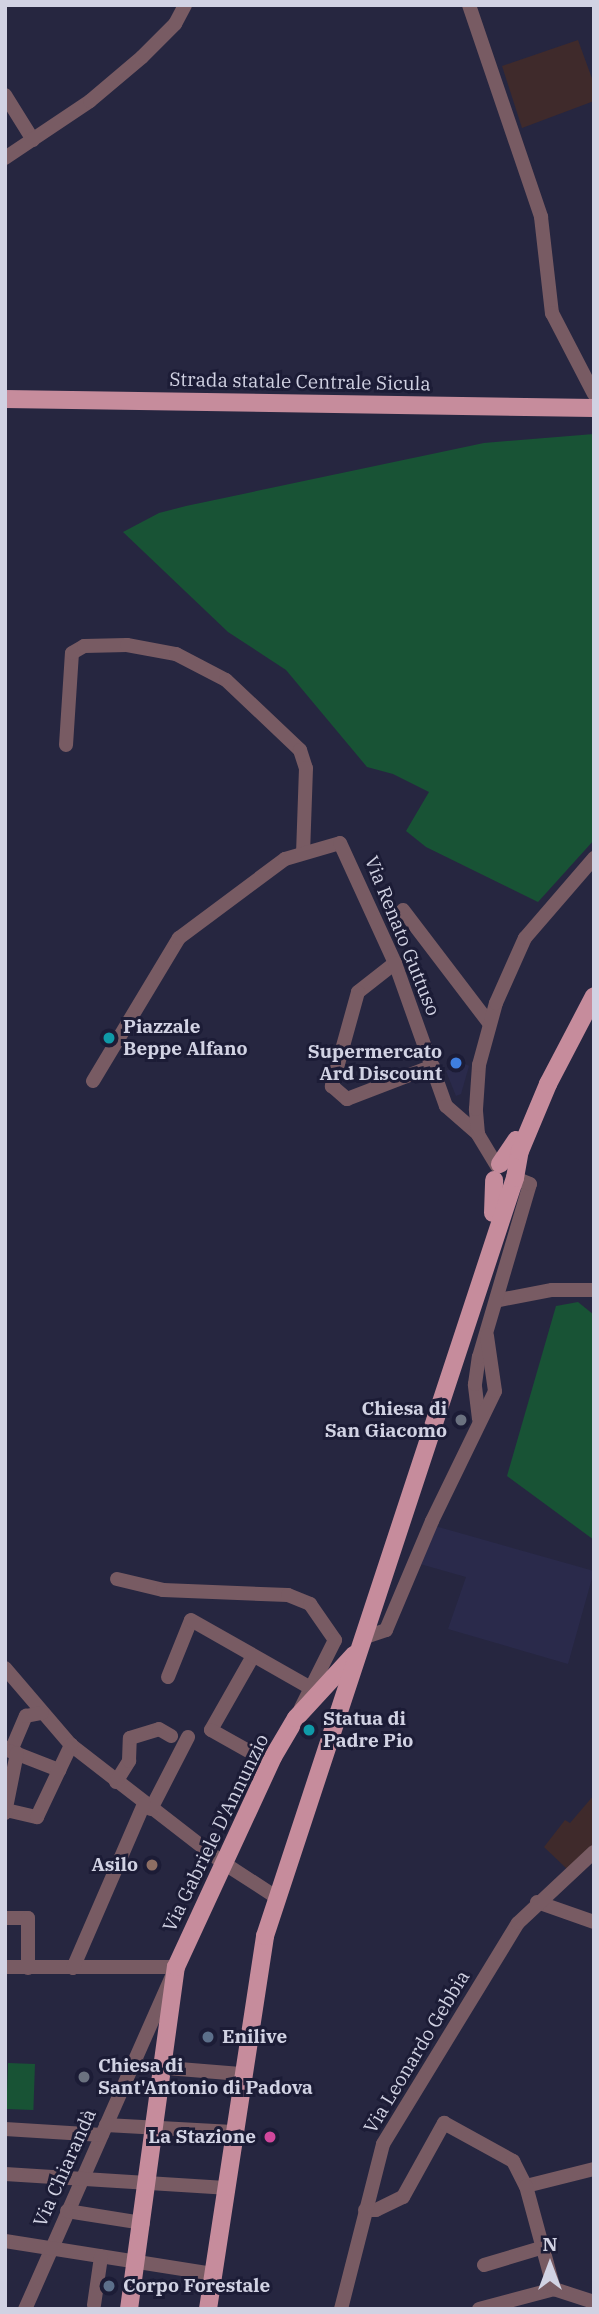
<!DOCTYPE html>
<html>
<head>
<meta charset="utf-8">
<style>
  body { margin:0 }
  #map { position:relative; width:599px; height:2314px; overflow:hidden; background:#262640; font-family:"IBM Plex Serif",serif }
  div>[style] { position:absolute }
  .built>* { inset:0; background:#2a2a4b }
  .industrial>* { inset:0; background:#3f2a2b }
  .green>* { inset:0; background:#185335; transform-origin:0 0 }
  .minor>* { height:14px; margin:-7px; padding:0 7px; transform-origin:7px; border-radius:7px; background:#785b63 }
  .major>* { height:18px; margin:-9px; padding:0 9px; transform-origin:9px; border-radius:9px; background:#c68c9c }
  .dots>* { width:19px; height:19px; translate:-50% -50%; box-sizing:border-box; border:4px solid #1c1c36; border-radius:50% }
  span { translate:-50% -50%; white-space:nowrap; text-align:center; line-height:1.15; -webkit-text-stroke:6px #1c1c36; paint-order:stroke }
  .street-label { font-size:19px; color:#d1d2e3 }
  .poi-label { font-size:19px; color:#d1d2e3; font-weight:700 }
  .left { translate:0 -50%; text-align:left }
  .right { translate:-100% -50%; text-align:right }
  .frame { position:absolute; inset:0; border:7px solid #d1d2e3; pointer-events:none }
  .north { position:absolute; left:515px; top:2230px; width:70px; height:70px; -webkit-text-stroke:5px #1c1c36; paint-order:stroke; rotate:0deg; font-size:19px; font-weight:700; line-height:28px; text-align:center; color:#d1d2e3 }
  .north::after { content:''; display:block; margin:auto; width:24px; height:32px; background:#d1d2e3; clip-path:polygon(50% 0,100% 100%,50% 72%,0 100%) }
</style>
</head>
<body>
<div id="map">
  <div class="built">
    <div style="clip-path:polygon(463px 1063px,469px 1066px,461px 1094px,456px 1096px,446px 1071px)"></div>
    <div style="clip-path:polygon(435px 1526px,594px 1571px,568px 1664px,448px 1629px,466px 1577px,420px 1564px)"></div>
  </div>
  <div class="industrial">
    <div style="clip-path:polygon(578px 40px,594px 84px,594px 101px,522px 128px,502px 66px)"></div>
    <div style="clip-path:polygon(594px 1795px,594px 1847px,567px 1869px,544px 1847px,565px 1820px,570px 1823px)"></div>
  </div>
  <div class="green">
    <div style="clip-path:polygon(594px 434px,594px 840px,538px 902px,426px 847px,406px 831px,429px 792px,393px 774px,367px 767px,286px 670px,228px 632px,123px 532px,159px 513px,186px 506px,484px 443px)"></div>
    <div style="clip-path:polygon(578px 1302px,594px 1315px,594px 1540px,507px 1476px,556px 1306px)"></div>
    <div style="left:8px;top:2063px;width:27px;height:46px;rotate:2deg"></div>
  </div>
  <div class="minor">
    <div style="left:469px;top:5px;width:224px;rotate:71.2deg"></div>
    <div style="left:541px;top:217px;width:97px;rotate:83.5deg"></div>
    <div style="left:552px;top:313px;width:91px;rotate:62.6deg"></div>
    <div style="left:5px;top:95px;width:53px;rotate:58.1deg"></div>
    <div style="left:5px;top:158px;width:102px;rotate:-33.8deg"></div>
    <div style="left:90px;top:101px;width:68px;rotate:-40.2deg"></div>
    <div style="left:142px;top:57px;width:47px;rotate:-45deg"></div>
    <div style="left:175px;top:24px;width:21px;rotate:-62deg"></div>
    <div style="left:66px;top:745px;width:92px;rotate:-86.3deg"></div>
    <div style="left:72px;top:653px;width:14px;rotate:-30deg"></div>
    <div style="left:84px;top:646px;width:43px;rotate:-1.3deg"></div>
    <div style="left:127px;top:645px;width:50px;rotate:10.4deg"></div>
    <div style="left:176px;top:654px;width:56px;rotate:27.5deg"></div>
    <div style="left:226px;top:680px;width:102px;rotate:43.4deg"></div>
    <div style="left:300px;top:750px;width:19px;rotate:72deg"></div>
    <div style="left:306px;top:768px;width:85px;rotate:92deg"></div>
    <div style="left:403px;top:910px;width:143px;rotate:52.7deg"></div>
    <div style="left:395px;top:963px;width:47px;rotate:141.9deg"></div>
    <div style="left:358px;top:992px;width:98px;rotate:105.5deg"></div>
    <div style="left:332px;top:1086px;width:20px;rotate:41deg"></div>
    <div style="left:347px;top:1099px;width:92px;rotate:-21deg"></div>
    <div style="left:93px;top:1081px;width:167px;rotate:-59deg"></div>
    <div style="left:179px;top:938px;width:132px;rotate:-36.7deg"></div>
    <div style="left:285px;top:859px;width:57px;rotate:-16.2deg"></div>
    <div style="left:340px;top:843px;width:132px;rotate:65.4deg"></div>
    <div style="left:395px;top:963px;width:152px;rotate:70.4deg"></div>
    <div style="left:446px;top:1106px;width:43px;rotate:41.2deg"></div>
    <div style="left:497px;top:1166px;width:37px;rotate:-121deg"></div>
    <div style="left:478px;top:1134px;width:25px;rotate:-95deg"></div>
    <div style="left:476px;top:1109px;width:44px;rotate:-86.1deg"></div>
    <div style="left:479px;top:1065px;width:64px;rotate:-74.7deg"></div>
    <div style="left:496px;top:1003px;width:71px;rotate:-66deg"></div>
    <div style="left:525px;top:938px;width:106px;rotate:-49.2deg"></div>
    <div style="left:499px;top:1300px;width:54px;rotate:-10.7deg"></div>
    <div style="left:552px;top:1290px;width:42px"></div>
    <div style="left:479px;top:1419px;width:35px;rotate:-97deg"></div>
    <div style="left:475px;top:1384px;width:27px;rotate:-82deg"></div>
    <div style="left:479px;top:1357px;width:180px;rotate:-73.6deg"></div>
    <div style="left:530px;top:1184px;width:16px;rotate:-158deg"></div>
    <div style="left:117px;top:1579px;width:47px;rotate:13.4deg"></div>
    <div style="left:163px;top:1590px;width:125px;rotate:2.3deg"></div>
    <div style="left:288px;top:1595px;width:24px;rotate:22deg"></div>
    <div style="left:310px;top:1604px;width:44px;rotate:55.2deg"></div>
    <div style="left:335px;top:1640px;width:76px;rotate:116.6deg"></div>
    <div style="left:365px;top:1637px;width:22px;rotate:-18deg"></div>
    <div style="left:386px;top:1630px;width:118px;rotate:-67.1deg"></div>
    <div style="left:432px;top:1521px;width:144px;rotate:-64.1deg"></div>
    <div style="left:495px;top:1391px;width:56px;rotate:-98.3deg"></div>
    <div style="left:253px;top:1656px;width:85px;rotate:119.6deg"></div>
    <div style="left:211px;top:1730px;width:68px;rotate:29.2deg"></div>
    <div style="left:5px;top:1668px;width:101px;rotate:49.4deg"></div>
    <div style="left:71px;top:1745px;width:191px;rotate:37.8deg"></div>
    <div style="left:222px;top:1862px;width:64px;rotate:32.9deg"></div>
    <div style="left:168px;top:1677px;width:61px;rotate:-68deg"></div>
    <div style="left:191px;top:1620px;width:146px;rotate:29.6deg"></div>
    <div style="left:5px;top:1750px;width:9px;rotate:-27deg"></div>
    <div style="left:13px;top:1746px;width:33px;rotate:-67deg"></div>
    <div style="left:26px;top:1716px;width:16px;rotate:-11deg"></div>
    <div style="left:10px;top:1751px;width:53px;rotate:21.2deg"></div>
    <div style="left:116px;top:1782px;width:25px;rotate:-58deg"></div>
    <div style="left:129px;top:1761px;width:23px;rotate:-88deg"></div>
    <div style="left:130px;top:1738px;width:30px;rotate:-17deg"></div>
    <div style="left:159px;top:1729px;width:14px;rotate:30deg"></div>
    <div style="left:151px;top:1809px;width:81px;rotate:-62.8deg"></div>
    <div style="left:6px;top:1810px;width:32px;rotate:13deg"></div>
    <div style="left:37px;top:1817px;width:80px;rotate:-64.7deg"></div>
    <div style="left:5px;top:1813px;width:61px;rotate:-78.7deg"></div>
    <div style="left:537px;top:1902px;width:60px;rotate:19.3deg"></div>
    <div style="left:5px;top:1918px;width:23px"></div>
    <div style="left:28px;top:1918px;width:50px;rotate:90deg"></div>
    <div style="left:5px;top:1967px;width:171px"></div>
    <div style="left:176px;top:1967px;width:374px;rotate:113.8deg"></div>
    <div style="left:73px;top:1968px;width:179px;rotate:-66.6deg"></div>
    <div style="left:130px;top:2065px;width:111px;rotate:4.6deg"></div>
    <div style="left:106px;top:2125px;width:127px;rotate:3.2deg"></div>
    <div style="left:5px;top:2129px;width:97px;rotate:3.5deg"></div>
    <div style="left:5px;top:2174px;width:221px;rotate:3.6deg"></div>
    <div style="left:526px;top:2186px;width:70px;rotate:-14deg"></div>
    <div style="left:365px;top:2210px;width:11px"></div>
    <div style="left:376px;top:2210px;width:30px;rotate:-26deg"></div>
    <div style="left:403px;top:2197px;width:85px;rotate:-61deg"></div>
    <div style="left:444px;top:2123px;width:79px;rotate:28.8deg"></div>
    <div style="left:513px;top:2161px;width:28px;rotate:63deg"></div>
    <div style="left:526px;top:2186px;width:107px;rotate:74.8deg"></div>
    <div style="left:67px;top:2211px;width:77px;rotate:9deg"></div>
    <div style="left:5px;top:2241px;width:212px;rotate:9deg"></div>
    <div style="left:484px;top:2265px;width:63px;rotate:-16.7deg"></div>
    <div style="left:94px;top:2305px;width:49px;rotate:-81.7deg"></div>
    <div style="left:341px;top:2309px;width:170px;rotate:-75.7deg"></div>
    <div style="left:383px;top:2144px;width:259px;rotate:-58.6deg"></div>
    <div style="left:518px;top:1923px;width:104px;rotate:-43.1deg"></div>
    <div style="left:479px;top:2309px;width:78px;rotate:-14.9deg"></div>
    <div style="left:554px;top:2289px;width:42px;rotate:18deg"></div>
  </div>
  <div class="major">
    <div style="left:5px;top:399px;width:589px;rotate:0.88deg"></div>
    <div style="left:500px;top:1164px;width:29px;rotate:-56deg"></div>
    <div style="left:493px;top:1213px;width:33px;rotate:-88deg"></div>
    <div style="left:129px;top:2309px;width:345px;rotate:-82.2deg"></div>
    <div style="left:176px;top:1967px;width:231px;rotate:-65.2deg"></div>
    <div style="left:273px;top:1757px;width:45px;rotate:-59.5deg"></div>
    <div style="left:296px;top:1718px;width:86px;rotate:-47.4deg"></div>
    <div style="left:208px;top:2309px;width:377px;rotate:-81.3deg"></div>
    <div style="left:265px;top:1936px;width:798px;rotate:-71.75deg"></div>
    <div style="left:515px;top:1178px;width:27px;rotate:-80deg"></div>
    <div style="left:520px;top:1151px;width:73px;rotate:-67.3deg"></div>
    <div style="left:548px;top:1084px;width:99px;rotate:-62.4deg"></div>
  </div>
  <div class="dots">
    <div style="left:109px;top:1038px;background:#0f9aa8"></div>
    <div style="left:456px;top:1063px;background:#3f7fe0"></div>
    <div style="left:461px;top:1420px;background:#6b7280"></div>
    <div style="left:309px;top:1730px;background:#0f9aa8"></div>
    <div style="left:152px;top:1865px;background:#8d6e63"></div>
    <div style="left:208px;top:2037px;background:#5c6f8a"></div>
    <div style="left:84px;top:2077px;background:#6b7280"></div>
    <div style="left:270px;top:2137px;background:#d1479c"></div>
    <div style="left:109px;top:2286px;background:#5c6f8a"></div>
  </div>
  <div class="street-label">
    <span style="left:300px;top:382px;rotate:1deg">Strada statale Centrale Sicula</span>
    <span style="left:402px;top:936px;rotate:68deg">Via Renato Guttuso</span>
    <span style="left:216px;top:1833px;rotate:-64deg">Via Gabriele D'Annunzio</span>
    <span style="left:417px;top:2052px;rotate:-59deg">Via Leonardo Gebbia</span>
    <span style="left:65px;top:2168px;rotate:-66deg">Via Chiarandà</span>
  </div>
  <div class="poi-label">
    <span class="left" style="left:123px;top:1038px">Piazzale<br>Beppe Alfano</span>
    <span class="right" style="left:442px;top:1063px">Supermercato<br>Ard Discount</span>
    <span class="right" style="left:447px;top:1420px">Chiesa di<br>San Giacomo</span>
    <span class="left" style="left:323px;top:1730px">Statua di<br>Padre Pio</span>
    <span class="right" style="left:138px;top:1865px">Asilo</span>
    <span class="left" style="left:222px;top:2037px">Enilive</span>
    <span class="left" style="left:98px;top:2077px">Chiesa di<br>Sant'Antonio di Padova</span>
    <span class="right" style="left:256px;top:2137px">La Stazione</span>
    <span class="left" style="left:123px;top:2286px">Corpo Forestale</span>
  </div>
  <div class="frame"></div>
  <div class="north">N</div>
</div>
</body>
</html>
